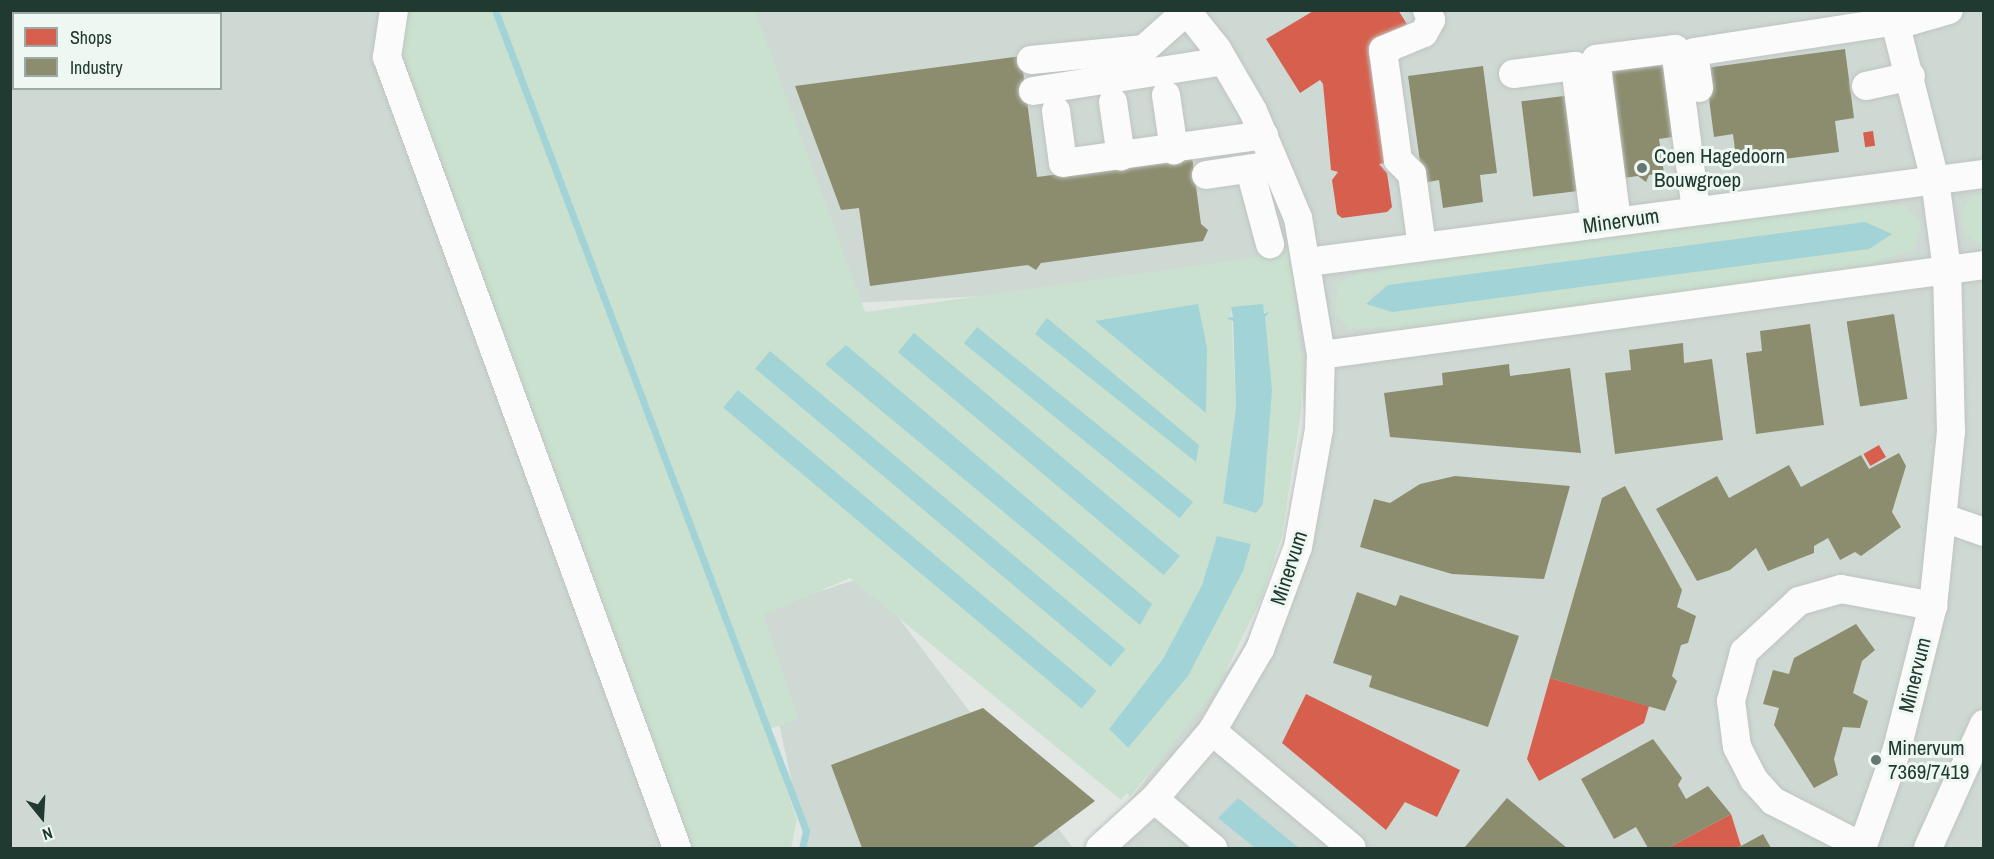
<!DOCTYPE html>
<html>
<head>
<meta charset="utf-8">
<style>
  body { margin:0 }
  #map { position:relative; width:1994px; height:859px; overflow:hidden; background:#e2e7e4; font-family:"Archivo Narrow",sans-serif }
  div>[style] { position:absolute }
  .built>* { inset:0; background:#cfd9d4 }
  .green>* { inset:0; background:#cae1cf }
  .water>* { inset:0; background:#a2d3d7; transform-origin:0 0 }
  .shops>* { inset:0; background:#d6604d; transform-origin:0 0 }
  .industry>* { inset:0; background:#8c8c6e; transform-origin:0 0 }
  .stream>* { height:7px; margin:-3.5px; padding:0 3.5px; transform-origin:3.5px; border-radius:3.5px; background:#a2d3d7 }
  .roads { filter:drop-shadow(0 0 2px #bfc4c1) drop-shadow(0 0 2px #bfc4c1) }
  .minor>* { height:28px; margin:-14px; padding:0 14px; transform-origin:14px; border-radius:14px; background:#fbfbfb }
  .dots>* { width:16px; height:16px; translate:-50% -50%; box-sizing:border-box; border:3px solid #eff7f2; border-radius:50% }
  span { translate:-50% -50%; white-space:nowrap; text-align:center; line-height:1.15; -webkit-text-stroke:6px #eff7f2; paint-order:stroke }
  .poi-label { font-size:21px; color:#203a31 }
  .left { translate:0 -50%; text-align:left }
  .street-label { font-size:21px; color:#203a31 }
  .frame { position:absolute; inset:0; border:12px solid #203a31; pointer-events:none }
  .legend { position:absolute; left:12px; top:12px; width:210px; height:78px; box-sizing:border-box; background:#eff7f2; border:2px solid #9caba5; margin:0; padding:8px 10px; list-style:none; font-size:18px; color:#203a31 }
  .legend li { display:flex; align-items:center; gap:12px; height:30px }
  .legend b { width:30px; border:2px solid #9caba5 }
  .north { position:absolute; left:12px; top:787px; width:60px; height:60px; -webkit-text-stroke:4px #eff7f2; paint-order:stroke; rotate:162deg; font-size:16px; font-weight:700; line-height:24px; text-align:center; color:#203a31 }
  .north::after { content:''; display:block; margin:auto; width:21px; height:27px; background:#203a31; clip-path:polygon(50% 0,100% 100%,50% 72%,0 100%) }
</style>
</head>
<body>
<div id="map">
  <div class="built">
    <div style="clip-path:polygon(evenodd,10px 11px,409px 11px,401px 32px,691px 848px,11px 848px,10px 11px,14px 14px,220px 14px,220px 88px,14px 88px,14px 14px)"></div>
    <div style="clip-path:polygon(742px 11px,1983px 11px,1983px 848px,1094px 848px,1239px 654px,1315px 510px,1290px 280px,853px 303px)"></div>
    <div style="clip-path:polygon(867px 576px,1073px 848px,800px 848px,803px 835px,755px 612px)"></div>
  </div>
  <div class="green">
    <div style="clip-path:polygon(evenodd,409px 11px,755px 11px,865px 312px,1289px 253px,1302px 363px,1301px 412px,1282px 535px,1262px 597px,1218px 687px,1130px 797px,1127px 793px,1121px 800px,850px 578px,763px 615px,798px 719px,767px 730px,797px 820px,791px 848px,691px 848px,403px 64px,401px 32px,409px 11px,1231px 307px,1270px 313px,1264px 317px,1272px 390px,1256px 513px,1223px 503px,1236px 407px,1231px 307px,409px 11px,1217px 537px,1188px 676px,1128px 748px,1109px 729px,1163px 659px,1202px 585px,1217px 537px)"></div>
    <div style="clip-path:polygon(1983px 191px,1983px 246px,1966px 235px,1960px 217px,1968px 200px)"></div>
    <div style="clip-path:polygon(evenodd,1866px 198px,1867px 206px,1905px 205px,1921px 224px,1914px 250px,1875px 262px,1876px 269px,1386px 335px,1385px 327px,1349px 329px,1335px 314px,1338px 284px,1353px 275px,1379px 271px,1378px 264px,1866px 198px,1865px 222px,1891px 234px,1869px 249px,1365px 300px,1388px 285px,1865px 222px)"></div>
  </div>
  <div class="water">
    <div style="clip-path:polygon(1865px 222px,1892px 234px,1869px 249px,1392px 312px,1366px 304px,1388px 285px)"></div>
    <div style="clip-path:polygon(1198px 304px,1207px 348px,1206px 413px,1095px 321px)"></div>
    <div style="clip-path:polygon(1263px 304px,1264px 313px,1270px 312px,1265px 317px,1272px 390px,1263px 504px,1256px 513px,1223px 503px,1236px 407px,1233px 321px,1226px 318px,1233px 317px,1231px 307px)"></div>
    <div style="clip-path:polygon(1047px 318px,1199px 445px,1196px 462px,1035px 334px)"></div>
    <div style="left:977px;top:327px;width:278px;height:21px;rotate:39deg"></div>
    <div style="left:914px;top:333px;width:347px;height:25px;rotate:40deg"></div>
    <div style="clip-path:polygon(846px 345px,1152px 604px,1140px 625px,825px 364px)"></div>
    <div style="left:770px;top:351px;width:464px;height:23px;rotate:40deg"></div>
    <div style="left:738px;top:390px;width:468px;height:23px;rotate:40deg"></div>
    <div style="clip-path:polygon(1217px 536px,1251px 544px,1243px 571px,1188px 676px,1128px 748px,1109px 729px,1163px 659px,1202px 585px)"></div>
    <div style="clip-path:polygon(1238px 798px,1299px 848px,1255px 848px,1218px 818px)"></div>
  </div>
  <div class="shops">
    <div style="clip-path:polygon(1315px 10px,1398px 10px,1407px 24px,1371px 47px,1386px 163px,1379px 164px,1387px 173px,1392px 207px,1387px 212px,1342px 218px,1337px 214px,1332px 180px,1338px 172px,1331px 170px,1323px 84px,1320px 80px,1300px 93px,1266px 39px)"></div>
    <div style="left:1873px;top:131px;width:15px;height:10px;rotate:82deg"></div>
    <div style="left:1879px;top:445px;width:14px;height:18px;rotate:60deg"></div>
    <div style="clip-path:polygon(1550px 678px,1649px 706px,1644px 723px,1539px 781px,1527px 759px)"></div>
    <div style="clip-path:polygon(1306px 694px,1460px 770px,1437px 817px,1405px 802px,1386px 830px,1282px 743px)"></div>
    <div style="clip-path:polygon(1731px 814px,1741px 846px,1736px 848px,1668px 848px)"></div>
  </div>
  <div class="industry">
    <div style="clip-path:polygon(1845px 49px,1854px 118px,1835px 121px,1839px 152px,1737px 165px,1733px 134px,1714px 137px,1705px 68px)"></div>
    <div style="clip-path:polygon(1021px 56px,1037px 177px,1192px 157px,1201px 224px,1208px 230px,1203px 241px,1041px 263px,1036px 270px,1028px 265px,870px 286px,859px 208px,841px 210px,795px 86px)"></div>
    <div style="clip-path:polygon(1669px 60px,1679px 136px,1659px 139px,1664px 173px,1649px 175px,1646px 182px,1638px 176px,1623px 178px,1602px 69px)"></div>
    <div style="clip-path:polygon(1483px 66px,1497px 173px,1480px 175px,1483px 202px,1443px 208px,1439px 180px,1423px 183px,1408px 76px)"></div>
    <div style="left:1572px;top:95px;width:96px;height:51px;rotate:83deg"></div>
    <div style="left:1894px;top:314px;width:86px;height:48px;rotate:81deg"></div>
    <div style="clip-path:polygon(1810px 324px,1824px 425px,1756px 434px,1746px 353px,1762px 351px,1760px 331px)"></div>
    <div style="clip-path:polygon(1683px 343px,1684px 363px,1712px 359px,1723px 440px,1615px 454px,1605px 373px,1631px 370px,1629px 350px)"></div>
    <div style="clip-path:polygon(1509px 364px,1510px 376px,1570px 368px,1581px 453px,1390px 437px,1384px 393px,1443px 385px,1442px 373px)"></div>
    <div style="clip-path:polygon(1899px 453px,1906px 466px,1892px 512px,1901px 527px,1861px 556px,1855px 552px,1840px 560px,1828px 538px,1814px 546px,1814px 553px,1768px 571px,1756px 548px,1730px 570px,1697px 581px,1656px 509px,1717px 476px,1729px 498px,1789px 465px,1801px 487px,1861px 455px,1869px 469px)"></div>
    <div style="clip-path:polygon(1455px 476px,1570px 486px,1544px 579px,1452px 574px,1360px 547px,1374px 499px,1390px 503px,1420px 484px)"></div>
    <div style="clip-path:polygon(1625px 486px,1682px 590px,1677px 607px,1696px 616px,1688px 643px,1681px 645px,1672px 676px,1677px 681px,1665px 711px,1550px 678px,1602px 498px)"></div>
    <div style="clip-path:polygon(1357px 592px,1396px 606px,1400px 595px,1519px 636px,1488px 727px,1369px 687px,1372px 676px,1333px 663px)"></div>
    <div style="clip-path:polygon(1856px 624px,1875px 650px,1862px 661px,1853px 693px,1868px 701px,1860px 728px,1843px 727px,1834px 759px,1838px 775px,1814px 788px,1774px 725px,1779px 708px,1763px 704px,1773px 670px,1789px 674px,1794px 658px)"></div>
    <div style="clip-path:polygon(983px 708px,1095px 801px,1032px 848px,862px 848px,831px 765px)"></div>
    <div style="clip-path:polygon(1653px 739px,1682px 778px,1678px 785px,1686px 799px,1708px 786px,1731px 814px,1668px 848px,1648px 848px,1636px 827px,1614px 839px,1581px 779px)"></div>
    <div style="clip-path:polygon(1507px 798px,1567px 848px,1464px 848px)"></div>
    <div style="clip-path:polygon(1763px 834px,1771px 848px,1736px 848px,1741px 846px)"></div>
  </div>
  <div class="stream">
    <div style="left:495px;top:10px;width:878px;rotate:69.25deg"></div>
    <div style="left:806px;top:831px;width:17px;rotate:103deg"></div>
  </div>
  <div class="roads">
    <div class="minor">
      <div style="left:394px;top:10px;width:48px;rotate:98.5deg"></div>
      <div style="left:387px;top:57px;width:842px;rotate:69.87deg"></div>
      <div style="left:1897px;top:25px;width:54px;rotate:-16.1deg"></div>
      <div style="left:1031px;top:60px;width:114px;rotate:-5.6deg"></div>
      <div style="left:1144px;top:49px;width:59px;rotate:-41.6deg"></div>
      <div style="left:10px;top:62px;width:52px;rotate:-86.7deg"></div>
      <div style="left:1513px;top:74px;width:63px;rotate:-7.4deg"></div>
      <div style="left:1575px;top:66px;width:160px;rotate:82.8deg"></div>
      <div style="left:1866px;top:86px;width:46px;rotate:-12.5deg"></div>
      <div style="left:1699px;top:88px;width:36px;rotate:-98deg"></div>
      <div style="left:1694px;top:52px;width:204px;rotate:-8.7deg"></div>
      <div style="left:1033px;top:91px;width:193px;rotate:-8.9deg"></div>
      <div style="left:1166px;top:95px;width:56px;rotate:81.7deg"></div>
      <div style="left:1113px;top:102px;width:55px;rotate:81.6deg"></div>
      <div style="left:1056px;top:111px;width:52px;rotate:82.3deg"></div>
      <div style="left:1063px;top:163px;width:203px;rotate:-7.9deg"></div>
      <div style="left:1250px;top:170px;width:77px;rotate:74.9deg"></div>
      <div style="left:1206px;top:175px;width:62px;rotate:-8.4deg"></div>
      <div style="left:1617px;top:221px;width:163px;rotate:-97.4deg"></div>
      <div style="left:1596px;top:59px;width:80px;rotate:-7.2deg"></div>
      <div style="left:1675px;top:49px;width:163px;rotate:82.6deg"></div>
      <div style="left:1422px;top:247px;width:74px;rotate:-97.8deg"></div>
      <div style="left:1412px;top:174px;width:20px;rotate:-135deg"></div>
      <div style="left:1398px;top:160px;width:111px;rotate:-97.8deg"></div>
      <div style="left:1383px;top:50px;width:44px;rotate:-22.5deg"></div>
      <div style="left:1424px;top:33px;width:15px;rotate:-62deg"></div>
      <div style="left:1431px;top:20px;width:11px;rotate:-112deg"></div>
      <div style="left:1308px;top:262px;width:682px;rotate:-7.42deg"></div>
      <div style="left:1321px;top:355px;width:669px;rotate:-7.73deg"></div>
      <div style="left:1944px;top:518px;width:42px;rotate:19.3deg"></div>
      <div style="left:1212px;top:731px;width:182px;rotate:39.9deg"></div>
      <div style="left:1154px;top:799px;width:77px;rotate:39.7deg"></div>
      <div style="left:1863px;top:847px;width:101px;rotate:-152.9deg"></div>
      <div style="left:1773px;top:801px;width:28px;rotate:-132deg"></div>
      <div style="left:1754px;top:780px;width:37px;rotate:-117deg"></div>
      <div style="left:1737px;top:747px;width:46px;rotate:-97.4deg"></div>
      <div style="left:1731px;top:701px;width:51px;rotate:-75.1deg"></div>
      <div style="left:1744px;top:652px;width:75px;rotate:-42.8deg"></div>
      <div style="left:1799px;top:601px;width:44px;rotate:-15.9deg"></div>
      <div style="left:1841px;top:589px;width:94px;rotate:10.5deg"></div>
      <div style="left:1100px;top:848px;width:73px;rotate:-42.2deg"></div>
      <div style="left:1154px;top:799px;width:89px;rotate:-49.5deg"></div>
      <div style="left:1212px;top:731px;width:95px;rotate:-59.7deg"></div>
      <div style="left:1260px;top:649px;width:109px;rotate:-69.6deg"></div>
      <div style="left:1298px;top:547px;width:120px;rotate:-79.9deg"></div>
      <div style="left:1319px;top:429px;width:74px;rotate:-88.5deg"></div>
      <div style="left:1321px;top:355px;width:139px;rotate:-99.5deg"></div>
      <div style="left:1298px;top:218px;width:116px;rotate:-112.8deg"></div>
      <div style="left:1253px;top:111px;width:72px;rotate:-120.1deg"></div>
      <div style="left:1217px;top:49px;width:50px;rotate:-128.5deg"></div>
      <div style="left:1862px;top:848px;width:105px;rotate:-70.5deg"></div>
      <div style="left:1897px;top:749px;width:147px;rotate:-75.9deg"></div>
      <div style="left:1933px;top:606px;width:175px;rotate:-84.1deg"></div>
      <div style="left:1951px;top:432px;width:162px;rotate:-91.4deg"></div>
      <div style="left:1947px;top:270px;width:91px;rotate:-97.6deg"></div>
      <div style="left:1935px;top:180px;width:175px;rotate:-104.2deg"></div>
      <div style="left:1928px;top:848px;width:136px;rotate:-65.7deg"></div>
    </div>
  </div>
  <div class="dots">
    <div style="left:1642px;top:168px;background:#647770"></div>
    <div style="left:1876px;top:760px;background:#647770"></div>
  </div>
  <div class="poi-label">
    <span class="left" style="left:1654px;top:168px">Coen Hagedoorn<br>Bouwgroep</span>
    <span class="left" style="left:1888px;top:760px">Minervum<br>7369/7419</span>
  </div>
  <div class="street-label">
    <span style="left:1621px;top:221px;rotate:-8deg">Minervum</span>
    <span style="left:1289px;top:568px;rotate:-72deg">Minervum</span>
    <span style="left:1915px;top:675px;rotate:-76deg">Minervum</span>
  </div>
  <div class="frame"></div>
  <ul class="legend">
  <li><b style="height:16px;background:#d6604d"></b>Shops</li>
  <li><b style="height:16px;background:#8c8c6e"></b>Industry</li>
  </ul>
  <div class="north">N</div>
</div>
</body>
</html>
